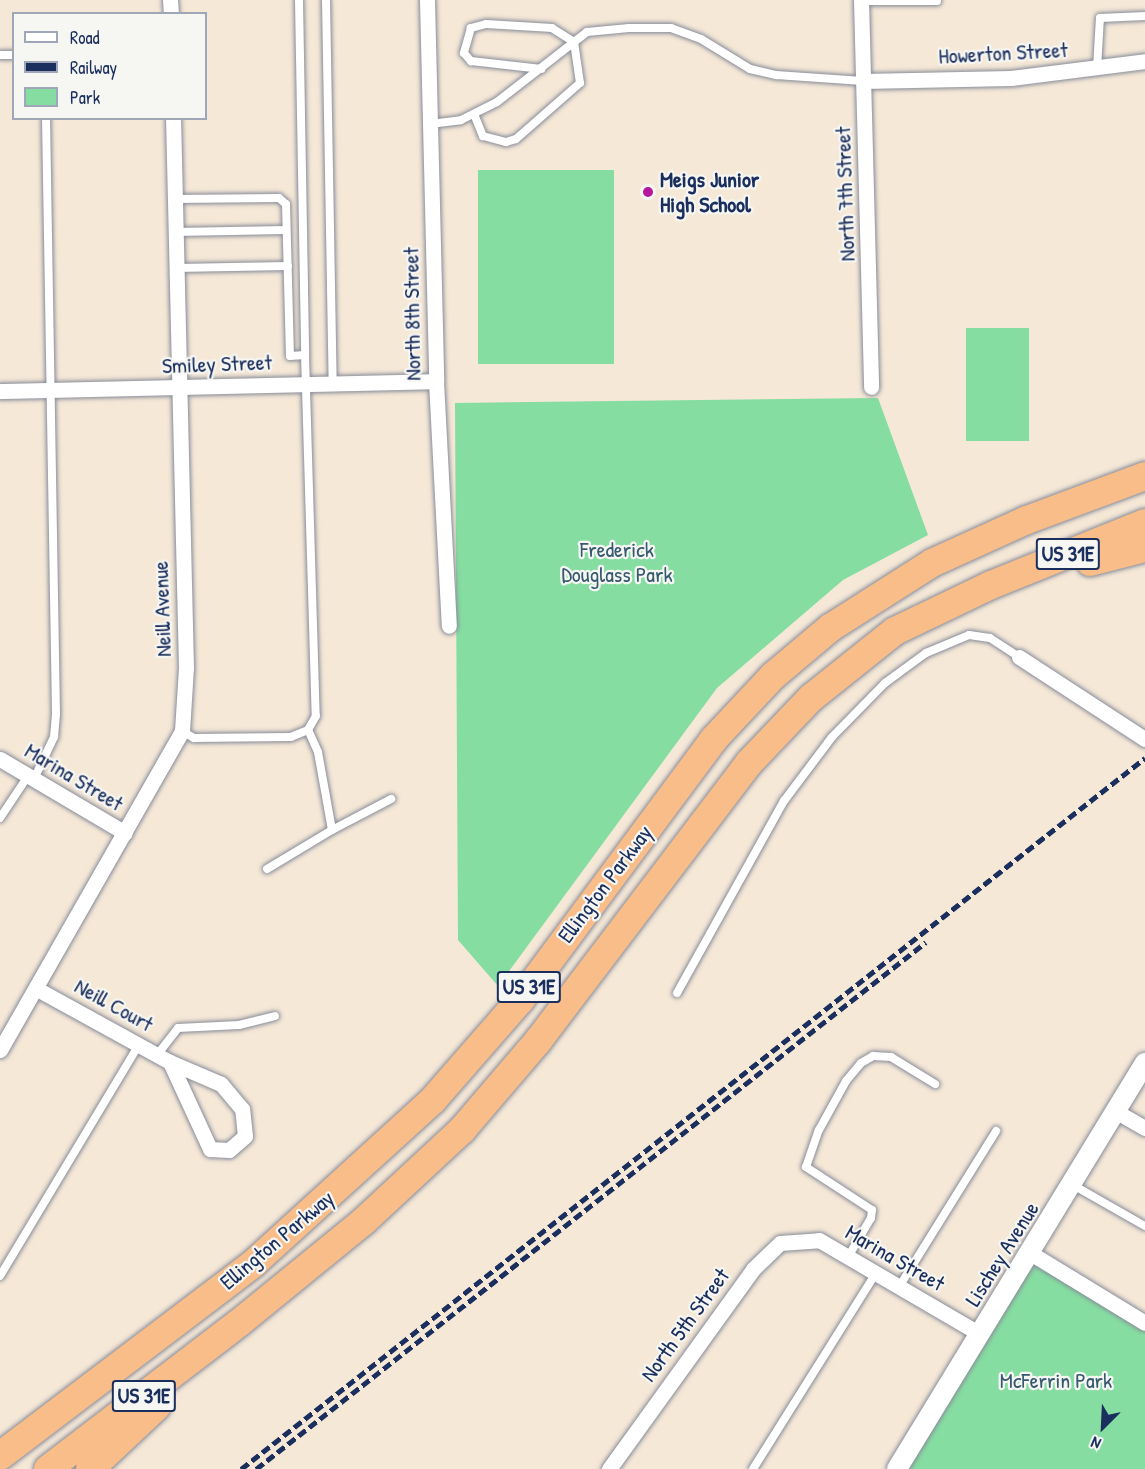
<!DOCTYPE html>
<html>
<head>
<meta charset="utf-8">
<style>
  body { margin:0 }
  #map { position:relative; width:1145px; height:1469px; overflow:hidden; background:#f5e8d7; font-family:"Patrick Hand",sans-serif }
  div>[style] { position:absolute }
  .green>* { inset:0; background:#86dda1; transform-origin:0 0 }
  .roads { filter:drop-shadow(0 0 2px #888c9a) drop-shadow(0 0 2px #888c9a) }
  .service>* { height:8px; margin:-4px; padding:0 4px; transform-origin:4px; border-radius:4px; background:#fff }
  .minor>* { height:15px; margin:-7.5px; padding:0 7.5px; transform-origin:7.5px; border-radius:7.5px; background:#fff }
  .tertiary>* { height:20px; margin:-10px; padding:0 10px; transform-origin:10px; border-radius:10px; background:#fff }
  .motorway>* { height:28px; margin:-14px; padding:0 14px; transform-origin:14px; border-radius:14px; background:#f8bd89 }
  .rail>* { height:4.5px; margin-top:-2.25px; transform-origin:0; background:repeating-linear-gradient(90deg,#1b2f5e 0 9px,transparent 0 13.5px) }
  .dots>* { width:16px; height:16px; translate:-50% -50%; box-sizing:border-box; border:3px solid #f6f6f2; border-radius:50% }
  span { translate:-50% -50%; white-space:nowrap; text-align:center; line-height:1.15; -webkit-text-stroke:4.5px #f6f6f2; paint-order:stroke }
  .shield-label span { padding:2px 4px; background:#f6f6f2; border:2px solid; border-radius:4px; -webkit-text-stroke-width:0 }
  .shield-label { font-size:21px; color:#1b2f5e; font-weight:700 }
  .street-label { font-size:22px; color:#1b2f5e }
  .poi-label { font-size:22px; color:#1b2f5e; font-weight:700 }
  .left { translate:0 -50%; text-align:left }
  .park-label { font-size:22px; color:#365a6f }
  .legend { position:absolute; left:12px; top:12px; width:195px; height:108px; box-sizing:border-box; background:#f6f6f2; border:2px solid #9ea6b7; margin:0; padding:8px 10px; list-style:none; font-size:18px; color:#1b2f5e }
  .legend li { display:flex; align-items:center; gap:12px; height:30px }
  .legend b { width:30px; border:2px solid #9ea6b7 }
  .north { position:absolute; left:1073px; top:1397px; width:60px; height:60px; -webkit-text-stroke:4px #f6f6f2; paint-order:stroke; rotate:204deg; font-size:16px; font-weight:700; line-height:24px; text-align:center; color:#1b2f5e }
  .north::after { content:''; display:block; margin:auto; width:21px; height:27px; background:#1b2f5e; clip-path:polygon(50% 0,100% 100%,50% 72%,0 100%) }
</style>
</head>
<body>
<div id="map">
  <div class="green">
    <div style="left:614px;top:170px;width:194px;height:136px;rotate:90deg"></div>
    <div style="left:966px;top:328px;width:63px;height:113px"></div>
    <div style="clip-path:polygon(878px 398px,928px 535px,843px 580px,717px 688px,498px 986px,458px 940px,455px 403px)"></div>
    <div style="clip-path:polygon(1032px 1254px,1145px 1323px,1145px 1469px,898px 1469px)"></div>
  </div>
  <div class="roads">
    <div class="service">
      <div style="left:299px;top:0;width:355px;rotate:89deg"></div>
      <div style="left:326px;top:0;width:383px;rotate:89deg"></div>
      <div style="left:861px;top:1px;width:76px"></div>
      <div style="left:0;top:55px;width:14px"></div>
      <div style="left:1097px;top:68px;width:50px;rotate:-86.6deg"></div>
      <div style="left:1100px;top:18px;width:45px;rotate:-2.5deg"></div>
      <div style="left:474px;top:114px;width:24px;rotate:68deg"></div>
      <div style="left:483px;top:136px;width:24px;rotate:15deg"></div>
      <div style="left:506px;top:142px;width:10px;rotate:-17deg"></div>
      <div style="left:516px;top:139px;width:85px;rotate:-41.2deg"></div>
      <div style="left:580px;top:83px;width:41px;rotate:-98.3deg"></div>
      <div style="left:574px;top:42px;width:26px;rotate:-148deg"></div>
      <div style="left:552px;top:28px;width:66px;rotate:-176.5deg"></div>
      <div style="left:486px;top:24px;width:16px;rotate:165deg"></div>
      <div style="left:471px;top:28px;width:26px;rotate:106deg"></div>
      <div style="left:464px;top:53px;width:11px;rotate:49deg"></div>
      <div style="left:471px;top:61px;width:71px;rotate:6.4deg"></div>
      <div style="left:430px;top:124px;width:31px;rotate:-7deg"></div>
      <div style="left:461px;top:120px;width:40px;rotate:-26.6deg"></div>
      <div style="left:497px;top:102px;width:114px;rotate:-37.9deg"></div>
      <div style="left:587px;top:32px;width:42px;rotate:-5.4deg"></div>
      <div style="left:629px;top:28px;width:42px"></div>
      <div style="left:671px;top:28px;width:32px;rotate:20deg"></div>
      <div style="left:701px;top:39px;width:57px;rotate:31.5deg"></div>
      <div style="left:750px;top:69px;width:27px;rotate:13deg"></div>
      <div style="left:776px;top:75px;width:87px;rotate:3.9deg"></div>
      <div style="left:175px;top:199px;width:104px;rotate:-0.6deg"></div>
      <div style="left:279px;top:198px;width:9px;rotate:41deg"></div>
      <div style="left:286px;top:204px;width:152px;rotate:88.5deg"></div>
      <div style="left:290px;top:356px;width:15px;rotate:-4deg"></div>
      <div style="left:305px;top:355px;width:361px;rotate:88.3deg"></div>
      <div style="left:316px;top:716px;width:16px;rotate:120deg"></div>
      <div style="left:308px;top:730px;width:18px;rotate:158deg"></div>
      <div style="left:291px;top:737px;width:97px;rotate:179.4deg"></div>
      <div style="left:194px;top:738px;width:14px;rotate:-150deg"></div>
      <div style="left:175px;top:232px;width:111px;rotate:-1deg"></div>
      <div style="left:176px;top:268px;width:112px;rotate:-1deg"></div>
      <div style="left:34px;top:779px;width:47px;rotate:-64.5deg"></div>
      <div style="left:54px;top:737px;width:23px;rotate:-85deg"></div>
      <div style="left:56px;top:714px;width:596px;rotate:-90.96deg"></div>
      <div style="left:0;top:818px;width:50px;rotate:-56.3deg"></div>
      <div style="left:332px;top:830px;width:67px;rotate:-27.7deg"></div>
      <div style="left:267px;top:869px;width:76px;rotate:-31deg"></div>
      <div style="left:332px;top:830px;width:79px;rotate:-100.2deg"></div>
      <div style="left:318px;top:752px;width:24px;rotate:-114deg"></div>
      <div style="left:677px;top:993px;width:220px;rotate:-60.9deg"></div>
      <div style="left:784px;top:801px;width:80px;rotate:-53.1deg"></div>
      <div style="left:832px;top:737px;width:76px;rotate:-45.5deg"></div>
      <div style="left:885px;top:683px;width:51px;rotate:-36.2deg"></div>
      <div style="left:926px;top:653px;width:47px;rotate:-22.7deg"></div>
      <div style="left:969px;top:635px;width:21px;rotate:8deg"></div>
      <div style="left:990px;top:638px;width:35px;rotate:33deg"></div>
      <div style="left:157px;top:1055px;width:34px;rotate:-52deg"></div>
      <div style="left:178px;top:1028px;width:61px;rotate:-2.8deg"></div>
      <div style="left:239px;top:1025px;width:37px;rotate:-14deg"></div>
      <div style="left:1073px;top:1185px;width:83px;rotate:29.7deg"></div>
      <div style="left:848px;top:1257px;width:45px;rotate:-59.5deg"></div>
      <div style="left:871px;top:1218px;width:8px;rotate:-83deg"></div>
      <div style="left:872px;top:1210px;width:79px;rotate:-146.9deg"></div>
      <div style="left:806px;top:1167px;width:39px;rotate:-71deg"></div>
      <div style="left:819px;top:1130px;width:56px;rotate:-61.1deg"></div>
      <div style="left:846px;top:1081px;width:23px;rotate:-50deg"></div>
      <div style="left:861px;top:1063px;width:14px;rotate:-30deg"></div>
      <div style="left:873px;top:1056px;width:18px;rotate:3deg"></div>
      <div style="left:891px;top:1057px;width:52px;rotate:31.5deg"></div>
      <div style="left:0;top:1276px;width:270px;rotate:-59deg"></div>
      <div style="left:899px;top:1287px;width:184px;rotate:-58.1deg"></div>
      <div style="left:753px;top:1469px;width:231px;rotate:-57.9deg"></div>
    </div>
    <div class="minor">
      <div style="left:170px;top:0;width:14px;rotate:86deg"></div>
      <div style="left:427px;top:0;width:381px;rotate:88.6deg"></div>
      <div style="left:436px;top:381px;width:245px;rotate:87deg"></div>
      <div style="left:861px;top:0;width:387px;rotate:88.5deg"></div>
      <div style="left:863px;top:81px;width:148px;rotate:-1.2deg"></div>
      <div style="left:1011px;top:78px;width:135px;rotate:-7.2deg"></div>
      <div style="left:0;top:391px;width:436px;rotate:-1.3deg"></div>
      <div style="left:1019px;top:657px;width:150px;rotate:33.1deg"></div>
      <div style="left:0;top:759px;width:145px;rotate:30.6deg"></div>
      <div style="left:37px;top:989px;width:152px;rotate:28.8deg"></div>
      <div style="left:170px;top:1062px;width:96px;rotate:65.3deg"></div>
      <div style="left:210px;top:1149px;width:19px;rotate:3deg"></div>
      <div style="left:229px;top:1150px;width:21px;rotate:-41deg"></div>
      <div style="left:245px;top:1136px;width:27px;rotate:-96deg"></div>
      <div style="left:242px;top:1109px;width:33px;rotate:-130deg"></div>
      <div style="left:221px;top:1084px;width:56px;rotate:-156.7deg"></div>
      <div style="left:0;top:1050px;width:367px;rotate:-60.3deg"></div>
      <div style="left:182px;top:731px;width:63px;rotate:-86.4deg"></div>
      <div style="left:186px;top:668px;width:550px;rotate:-91.35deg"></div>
      <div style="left:1117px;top:1112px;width:32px;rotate:30deg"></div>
      <div style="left:1032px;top:1254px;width:132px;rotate:31.4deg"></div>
      <div style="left:609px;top:1469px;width:246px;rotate:-54.2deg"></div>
      <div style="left:753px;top:1269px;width:37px;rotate:-44deg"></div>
      <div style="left:780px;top:1243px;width:39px;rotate:-4deg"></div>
      <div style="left:819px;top:1240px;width:186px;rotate:30.3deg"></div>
    </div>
    <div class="tertiary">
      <div style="left:897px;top:1469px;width:476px;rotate:-58.6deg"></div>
    </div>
    <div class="motorway">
      <div style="left:1090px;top:562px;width:57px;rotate:-14.3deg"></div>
      <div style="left:0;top:1456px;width:319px;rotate:-37.2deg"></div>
      <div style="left:254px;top:1263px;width:242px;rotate:-42.3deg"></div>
      <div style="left:433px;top:1100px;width:134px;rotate:-48.9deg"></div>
      <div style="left:521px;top:999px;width:324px;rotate:-53.4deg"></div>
      <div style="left:714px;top:739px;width:86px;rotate:-46.9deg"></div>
      <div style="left:773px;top:676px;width:75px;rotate:-40.1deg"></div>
      <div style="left:830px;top:628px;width:121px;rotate:-32.5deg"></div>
      <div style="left:932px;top:563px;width:104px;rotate:-24.4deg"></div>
      <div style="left:1027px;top:520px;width:126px;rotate:-20.4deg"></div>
      <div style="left:48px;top:1469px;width:240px;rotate:-37.4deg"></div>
      <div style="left:239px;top:1323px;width:161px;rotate:-39.2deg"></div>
      <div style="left:364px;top:1221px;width:134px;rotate:-42.9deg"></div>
      <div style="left:462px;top:1130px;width:117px;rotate:-49.5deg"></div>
      <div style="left:538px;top:1041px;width:349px;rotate:-52.8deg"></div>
      <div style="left:749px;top:763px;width:90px;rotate:-46.4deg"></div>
      <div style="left:811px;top:698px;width:107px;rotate:-38.6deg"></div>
      <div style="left:895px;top:631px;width:106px;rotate:-25.6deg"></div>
      <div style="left:991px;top:585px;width:166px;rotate:-21.9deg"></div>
      <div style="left:90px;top:1469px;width:91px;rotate:-43.2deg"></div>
    </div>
  </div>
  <div class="rail">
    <div style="left:241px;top:1469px;width:1150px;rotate:-38.19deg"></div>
    <div style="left:256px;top:1469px;width:852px;rotate:-38.19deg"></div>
  </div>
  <div class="dots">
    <div style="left:648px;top:192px;background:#b5179e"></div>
  </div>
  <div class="shield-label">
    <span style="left:1068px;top:554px">US 31E</span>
    <span style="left:529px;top:987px">US 31E</span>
    <span style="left:144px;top:1396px">US 31E</span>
  </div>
  <div class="street-label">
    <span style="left:1003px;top:53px;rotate:-3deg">Howerton Street</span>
    <span style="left:845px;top:194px;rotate:-92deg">North 7th Street</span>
    <span style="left:412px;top:314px;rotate:-91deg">North 8th Street</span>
    <span style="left:217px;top:364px;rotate:-2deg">Smiley Street</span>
    <span style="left:162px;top:609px;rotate:-92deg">Neill Avenue</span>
    <span style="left:74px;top:777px;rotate:31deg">Marina Street</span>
    <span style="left:605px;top:884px;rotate:-53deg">Ellington Parkway</span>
    <span style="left:114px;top:1005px;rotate:29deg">Neill Court</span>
    <span style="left:277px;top:1240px;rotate:-40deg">Ellington Parkway</span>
    <span style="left:1002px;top:1254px;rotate:-58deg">Lischey Avenue</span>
    <span style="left:895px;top:1258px;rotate:30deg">Marina Street</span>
    <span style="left:685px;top:1325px;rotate:-54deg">North 5th Street</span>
  </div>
  <div class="poi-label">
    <span class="left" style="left:660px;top:192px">Meigs Junior<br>High School</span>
  </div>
  <div class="park-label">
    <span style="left:617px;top:562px">Frederick<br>Douglass Park</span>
    <span style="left:1056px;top:1381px">McFerrin Park</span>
  </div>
  <ul class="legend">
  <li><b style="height:8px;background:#fff"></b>Road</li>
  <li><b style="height:8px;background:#1b2f5e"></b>Railway</li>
  <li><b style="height:16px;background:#86dda1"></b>Park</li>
  </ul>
  <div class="north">N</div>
</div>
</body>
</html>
